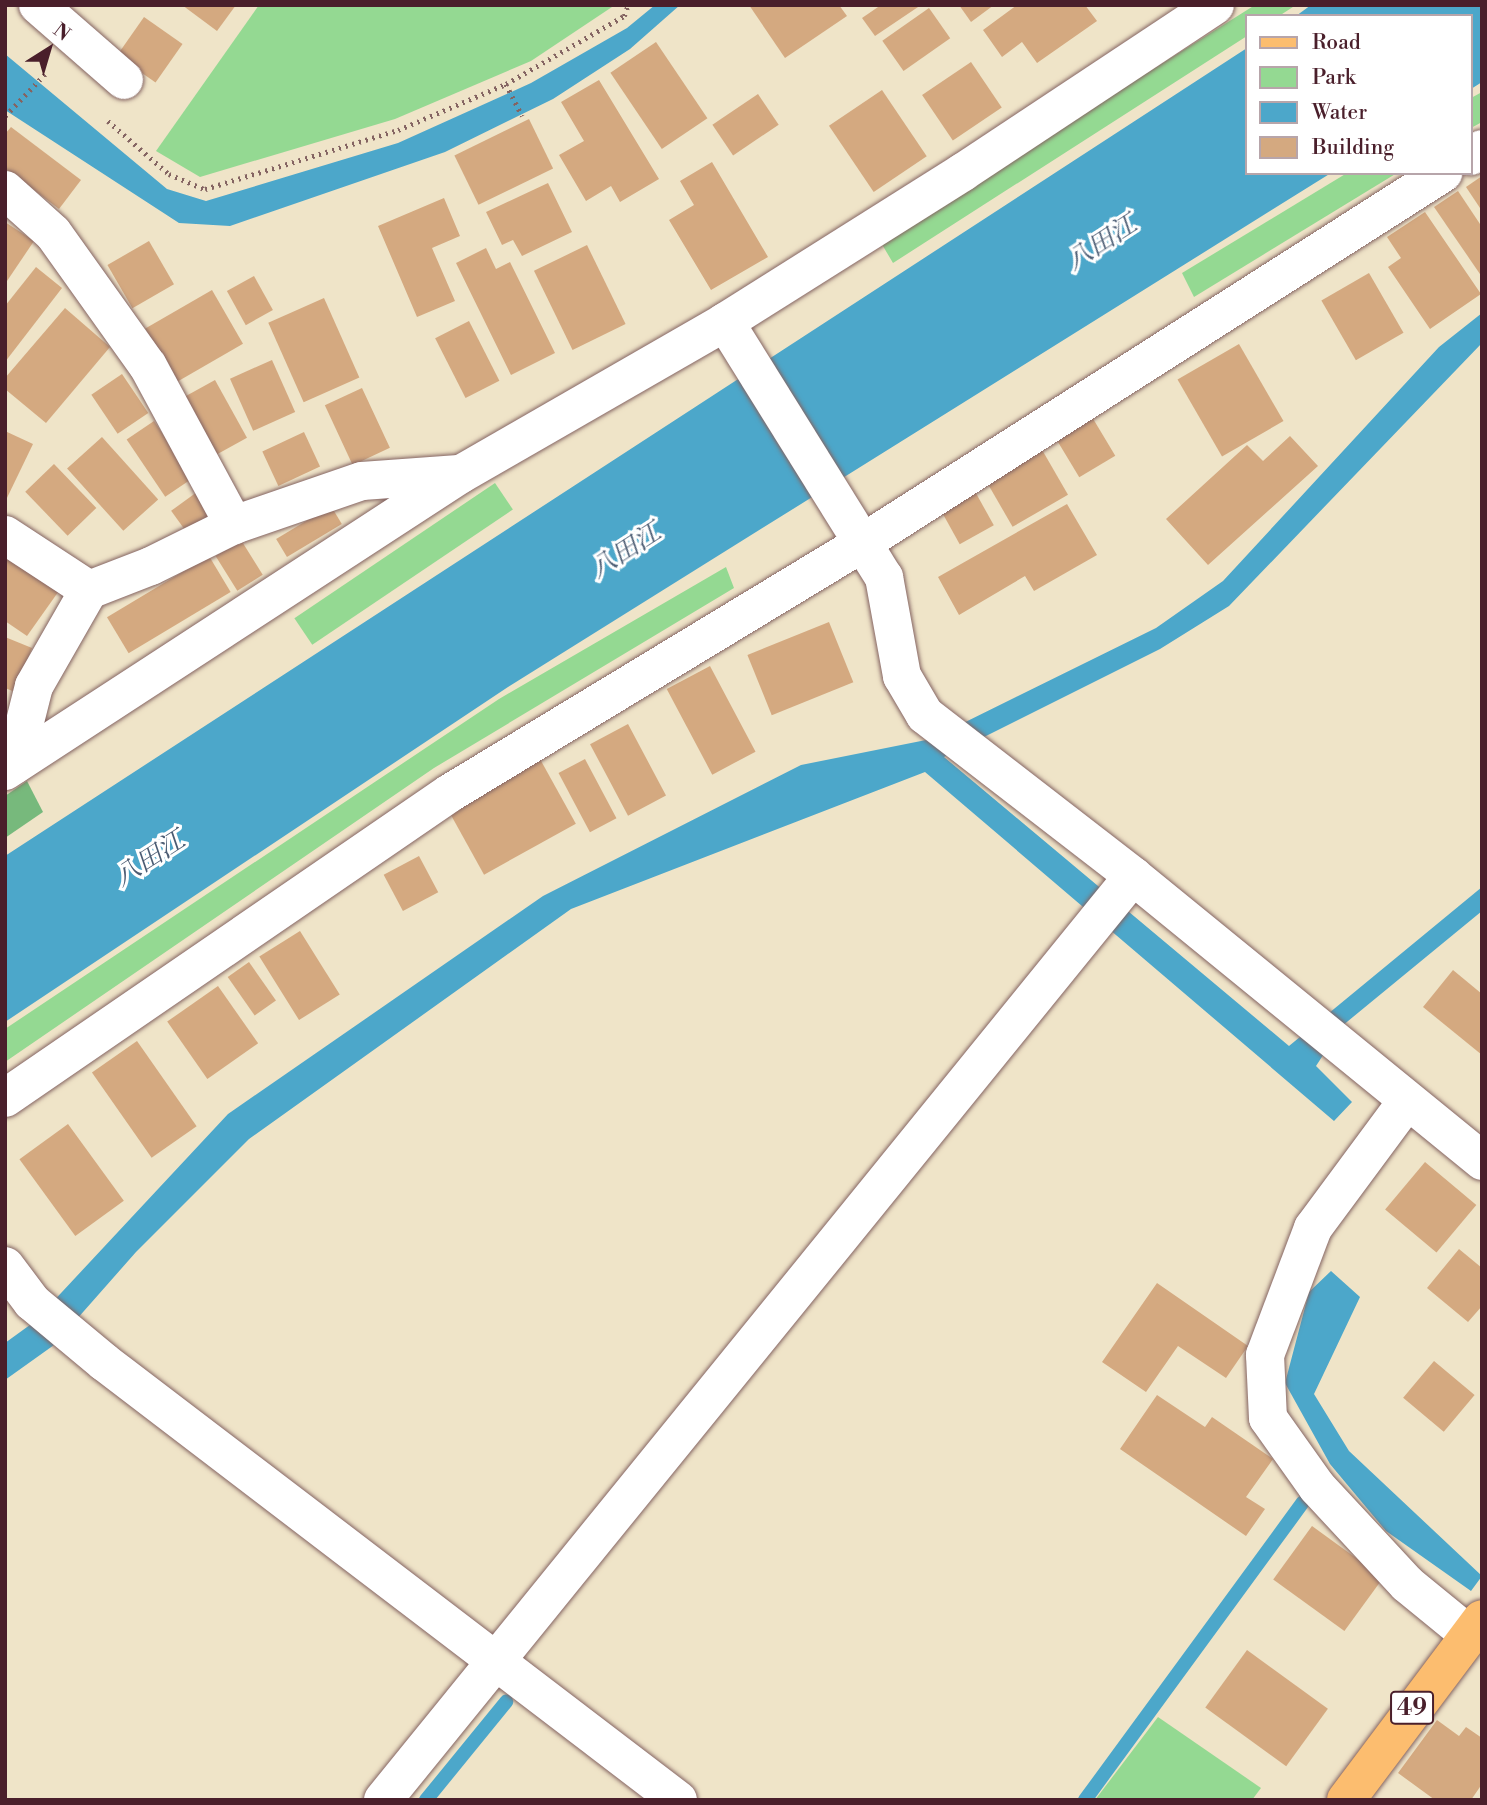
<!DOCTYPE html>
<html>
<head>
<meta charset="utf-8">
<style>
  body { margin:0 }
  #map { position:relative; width:1487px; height:1805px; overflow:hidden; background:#efe4c8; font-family:"Libre Bodoni","Noto Serif JP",serif }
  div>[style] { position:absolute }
  .green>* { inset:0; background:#94d992; transform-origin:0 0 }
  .forest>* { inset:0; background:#77b97c }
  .water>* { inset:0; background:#4ca7ca }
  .stream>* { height:14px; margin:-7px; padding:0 7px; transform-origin:7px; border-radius:7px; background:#4ca7ca }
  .building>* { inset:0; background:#d4a980; transform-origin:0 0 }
  .path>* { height:4.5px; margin-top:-2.25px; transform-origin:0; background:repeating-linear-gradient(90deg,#846462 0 2px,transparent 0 7px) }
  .roads { filter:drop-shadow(0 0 2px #846462) drop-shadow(0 0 2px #846462) }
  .minor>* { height:38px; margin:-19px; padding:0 19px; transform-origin:19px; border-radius:19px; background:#fff }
  .major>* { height:38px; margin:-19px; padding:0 19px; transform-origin:19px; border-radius:19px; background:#fcbd6f }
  span { translate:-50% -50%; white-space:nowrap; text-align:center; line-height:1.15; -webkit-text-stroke:6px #fff; paint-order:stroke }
  .shield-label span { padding:2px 5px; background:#fff; border:2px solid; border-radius:5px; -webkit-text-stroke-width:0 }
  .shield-label { font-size:23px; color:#4a1f2b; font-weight:700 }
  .water-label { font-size:26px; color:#4b5c73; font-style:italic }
  .frame { position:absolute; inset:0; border:7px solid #4a1f2b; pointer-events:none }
  .legend { position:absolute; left:1245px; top:14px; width:228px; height:161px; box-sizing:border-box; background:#fff; border:2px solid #b7a5aa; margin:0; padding:9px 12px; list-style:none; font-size:21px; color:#4a1f2b }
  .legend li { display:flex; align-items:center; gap:14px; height:35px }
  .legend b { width:35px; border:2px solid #b7a5aa }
  .north { position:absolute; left:14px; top:14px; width:70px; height:70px; -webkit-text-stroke:5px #fff; paint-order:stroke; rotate:37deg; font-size:19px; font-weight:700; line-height:28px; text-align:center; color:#4a1f2b }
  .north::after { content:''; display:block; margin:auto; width:24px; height:32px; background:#4a1f2b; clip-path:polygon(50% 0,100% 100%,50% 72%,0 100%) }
</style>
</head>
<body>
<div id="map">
  <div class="green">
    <div style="clip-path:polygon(259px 5px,615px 5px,531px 61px,395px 119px,200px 177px,156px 151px)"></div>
    <div style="clip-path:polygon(1255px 5px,1296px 5px,1279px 16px,1247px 16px,1247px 36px,893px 263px,880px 241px)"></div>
    <div style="clip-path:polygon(1482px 92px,1482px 122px,1471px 128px,1471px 98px)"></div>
    <div style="clip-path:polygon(1347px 173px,1397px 173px,1194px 297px,1182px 273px)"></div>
    <div style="left:495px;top:483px;width:32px;height:242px;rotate:56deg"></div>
    <div style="clip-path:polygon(726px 567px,734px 588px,434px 768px,5px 1062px,5px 1029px,499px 699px)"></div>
    <div style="clip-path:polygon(1158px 1717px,1261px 1788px,1252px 1800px,1095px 1800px)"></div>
  </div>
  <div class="forest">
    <div style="clip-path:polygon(27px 781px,43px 812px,5px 838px,5px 796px)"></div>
  </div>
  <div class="water">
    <div style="clip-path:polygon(655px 5px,680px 5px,630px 49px,553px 99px,445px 152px,230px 226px,179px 223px,5px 110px,5px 54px,167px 189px,206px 201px,398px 143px,531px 83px,627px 28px)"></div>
    <div style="clip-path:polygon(1311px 5px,1482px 5px,1482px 82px,1471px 89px,1471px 16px,1296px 16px)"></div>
    <div style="clip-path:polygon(1247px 48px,1247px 173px,1331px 173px,508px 687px,5px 1022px,5px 856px)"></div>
    <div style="clip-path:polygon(1482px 313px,1482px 343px,1229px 606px,1160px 649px,944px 757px,1289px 1046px,1482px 887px,1482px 911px,1342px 1026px,1316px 1066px,1352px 1102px,1334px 1121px,925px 772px,571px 909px,249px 1139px,136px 1252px,54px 1345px,5px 1380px,5px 1343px,34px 1322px,228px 1114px,543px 896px,801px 765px,931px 739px,1156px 628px,1223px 581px,1439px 347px)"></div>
    <div style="clip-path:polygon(1331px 1271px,1360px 1297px,1314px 1394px,1349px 1451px,1482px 1576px,1471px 1591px,1386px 1531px,1330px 1464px,1285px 1383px,1309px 1292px)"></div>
  </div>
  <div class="stream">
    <div style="left:426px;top:1800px;width:127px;rotate:-50.8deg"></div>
    <div style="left:1085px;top:1800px;width:369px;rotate:-53.8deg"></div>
  </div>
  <div class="building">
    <div style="clip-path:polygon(182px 5px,236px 5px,217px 31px)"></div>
    <div style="clip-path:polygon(749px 5px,839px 5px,847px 16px,785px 58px)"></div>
    <div style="clip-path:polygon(881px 5px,921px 5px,875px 36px,862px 18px)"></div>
    <div style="clip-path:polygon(959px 5px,994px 5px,971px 22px)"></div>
    <div style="clip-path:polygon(1017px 5px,1085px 5px,1097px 21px,1037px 63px,1022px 42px,1002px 57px,983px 30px)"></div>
    <div style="left:929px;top:8px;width:37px;height:57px;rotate:55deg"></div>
    <div style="left:144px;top:17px;width:47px;height:47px;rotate:35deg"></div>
    <div style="left:656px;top:42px;width:92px;height:55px;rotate:56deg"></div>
    <div style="left:971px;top:62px;width:55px;height:59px;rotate:56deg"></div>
    <div style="clip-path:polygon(599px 80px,659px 179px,620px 202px,611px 186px,586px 201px,559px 155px,584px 141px,561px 102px)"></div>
    <div style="left:882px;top:90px;width:80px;height:64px;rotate:56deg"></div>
    <div style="left:758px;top:94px;width:37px;height:55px;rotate:56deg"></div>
    <div style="left:529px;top:119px;width:55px;height:83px;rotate:64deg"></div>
    <div style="clip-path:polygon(11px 127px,81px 180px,59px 209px,5px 168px,5px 134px)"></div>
    <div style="clip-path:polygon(712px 162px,768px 257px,711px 290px,669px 220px,694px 205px,680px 181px)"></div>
    <div style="clip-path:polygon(1482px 176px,1482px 211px,1466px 187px)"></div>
    <div style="clip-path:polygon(548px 183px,572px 232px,522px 256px,513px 240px,502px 245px,486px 212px)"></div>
    <div style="clip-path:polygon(1458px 191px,1482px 227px,1482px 277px,1434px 207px)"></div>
    <div style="clip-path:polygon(444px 198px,460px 236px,432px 248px,455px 301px,417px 317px,378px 226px)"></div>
    <div style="clip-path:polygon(1425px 212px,1481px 294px,1430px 329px,1388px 267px,1401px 258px,1387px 237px)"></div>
    <div style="clip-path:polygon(5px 222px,34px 241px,5px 284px)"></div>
    <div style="left:149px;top:241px;width:50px;height:48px;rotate:60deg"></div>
    <div style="left:587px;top:245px;width:88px;height:59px;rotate:64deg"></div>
    <div style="clip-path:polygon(486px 248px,496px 269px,510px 262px,555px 353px,511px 375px,456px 263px)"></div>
    <div style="clip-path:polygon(36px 267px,62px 288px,5px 362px,5px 306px)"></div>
    <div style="left:1369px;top:273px;width:69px;height:55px;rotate:60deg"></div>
    <div style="left:254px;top:276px;width:39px;height:31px;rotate:61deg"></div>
    <div style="left:212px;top:290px;width:62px;height:77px;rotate:60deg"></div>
    <div style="left:324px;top:298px;width:87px;height:61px;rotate:66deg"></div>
    <div style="clip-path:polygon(65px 308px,110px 347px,46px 423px,5px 389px,5px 378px)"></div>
    <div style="left:469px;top:321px;width:67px;height:38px;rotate:63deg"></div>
    <div style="left:1239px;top:344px;width:89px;height:71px;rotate:60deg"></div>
    <div style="left:272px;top:360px;width:57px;height:46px;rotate:66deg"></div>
    <div style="left:122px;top:374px;width:47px;height:37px;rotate:56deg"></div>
    <div style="left:215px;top:380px;width:66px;height:44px;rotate:61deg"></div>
    <div style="left:362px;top:388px;width:66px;height:41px;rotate:65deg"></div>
    <div style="left:1089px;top:412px;width:51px;height:42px;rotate:59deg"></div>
    <div style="left:154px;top:421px;width:69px;height:33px;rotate:56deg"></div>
    <div style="clip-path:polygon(5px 431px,33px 444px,5px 502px)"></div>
    <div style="left:304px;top:432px;width:38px;height:46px;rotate:65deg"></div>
    <div style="clip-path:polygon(1290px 436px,1318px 466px,1208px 565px,1166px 519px,1247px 445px,1263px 461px)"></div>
    <div style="left:102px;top:437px;width:84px;height:47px;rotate:48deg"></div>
    <div style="left:1041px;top:448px;width:54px;height:64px;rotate:60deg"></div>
    <div style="left:54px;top:464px;width:61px;height:40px;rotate:46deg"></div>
    <div style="left:972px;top:486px;width:45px;height:39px;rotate:61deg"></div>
    <div style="left:197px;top:492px;width:27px;height:32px;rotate:54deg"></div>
    <div style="clip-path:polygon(1067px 504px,1097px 555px,1034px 591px,1025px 576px,959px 615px,938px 577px)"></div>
    <div style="left:331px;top:506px;width:21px;height:64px;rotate:59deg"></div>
    <div style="left:241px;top:540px;width:41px;height:30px;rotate:58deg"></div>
    <div style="clip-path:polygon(5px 550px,61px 588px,27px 636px,5px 621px)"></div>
    <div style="left:209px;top:556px;width:42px;height:119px;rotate:59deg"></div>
    <div style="left:829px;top:622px;width:65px;height:88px;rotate:68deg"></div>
    <div style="clip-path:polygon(5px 637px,32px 648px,15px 692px,5px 688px)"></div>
    <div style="left:710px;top:666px;width:97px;height:49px;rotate:62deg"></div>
    <div style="left:628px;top:724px;width:81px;height:43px;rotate:62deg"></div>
    <div style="left:540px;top:759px;width:74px;height:105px;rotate:61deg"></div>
    <div style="left:585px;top:759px;width:67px;height:30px;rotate:62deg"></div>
    <div style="left:419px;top:856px;width:41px;height:40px;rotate:62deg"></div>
    <div style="left:300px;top:931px;width:75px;height:48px;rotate:58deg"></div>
    <div style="left:249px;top:962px;width:47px;height:26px;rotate:55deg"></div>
    <div style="clip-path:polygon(1453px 970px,1482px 994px,1482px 1055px,1423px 1007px)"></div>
    <div style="left:218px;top:986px;width:70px;height:62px;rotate:55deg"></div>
    <div style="left:137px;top:1041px;width:104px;height:55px;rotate:55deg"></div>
    <div style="left:68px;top:1124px;width:95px;height:60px;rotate:54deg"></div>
    <div style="left:1425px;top:1162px;width:67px;height:62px;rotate:40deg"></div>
    <div style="clip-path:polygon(1459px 1249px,1482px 1268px,1482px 1306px,1468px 1322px,1427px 1288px)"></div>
    <div style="clip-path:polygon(1157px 1283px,1248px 1346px,1226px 1378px,1178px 1346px,1146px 1392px,1102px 1362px)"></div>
    <div style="left:1434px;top:1361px;width:53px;height:48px;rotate:40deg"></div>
    <div style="clip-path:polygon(1157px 1395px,1205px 1427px,1212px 1417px,1273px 1459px,1246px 1497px,1265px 1509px,1246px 1536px,1120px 1449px)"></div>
    <div style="left:1312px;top:1526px;width:88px;height:66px;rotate:36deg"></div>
    <div style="left:1247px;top:1650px;width:100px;height:71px;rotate:36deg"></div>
    <div style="clip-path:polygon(1437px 1720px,1459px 1736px,1466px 1727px,1482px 1738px,1482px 1784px,1471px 1800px,1435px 1800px,1398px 1773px)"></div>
  </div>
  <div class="path">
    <div style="left:506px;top:84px;width:36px;rotate:63deg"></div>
    <div style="left:5px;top:116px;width:62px;rotate:-46.3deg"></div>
    <div style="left:108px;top:121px;width:81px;rotate:41deg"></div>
    <div style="left:169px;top:174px;width:39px;rotate:23deg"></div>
    <div style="left:205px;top:189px;width:202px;rotate:-17deg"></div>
    <div style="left:398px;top:130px;width:117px;rotate:-23.1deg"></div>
    <div style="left:506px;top:84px;width:136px;rotate:-30deg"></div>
    <div style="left:624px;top:16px;width:12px;rotate:-70deg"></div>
  </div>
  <div class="roads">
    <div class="minor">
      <div style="left:38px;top:5px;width:114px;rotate:41.1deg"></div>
      <div style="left:1471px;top:156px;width:13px;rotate:-32deg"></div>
      <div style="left:5px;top:190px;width:64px;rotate:41.9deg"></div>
      <div style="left:53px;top:233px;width:163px;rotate:54.5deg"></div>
      <div style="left:148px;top:366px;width:181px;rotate:61.6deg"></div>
      <div style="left:725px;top:322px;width:301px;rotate:58.1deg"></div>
      <div style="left:884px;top:577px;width:101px;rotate:79.7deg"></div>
      <div style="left:902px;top:676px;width:45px;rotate:59.5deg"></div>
      <div style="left:925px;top:715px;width:263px;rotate:37.7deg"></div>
      <div style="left:1133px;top:876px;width:451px;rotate:39.2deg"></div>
      <div style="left:5px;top:535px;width:100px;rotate:33.2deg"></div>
      <div style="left:89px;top:590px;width:66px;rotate:-21.2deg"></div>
      <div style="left:151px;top:566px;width:93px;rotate:-26.3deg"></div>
      <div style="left:234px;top:525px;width:135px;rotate:-19deg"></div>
      <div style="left:362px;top:481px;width:97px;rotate:-4.1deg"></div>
      <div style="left:14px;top:765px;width:81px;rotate:-75.8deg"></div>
      <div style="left:34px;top:686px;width:111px;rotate:-60.2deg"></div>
      <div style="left:5px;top:771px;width:544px;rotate:-33.08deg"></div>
      <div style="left:461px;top:474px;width:305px;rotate:-29.9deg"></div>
      <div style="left:725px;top:322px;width:281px;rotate:-32.2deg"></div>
      <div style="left:963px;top:172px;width:302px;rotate:-33.5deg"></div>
      <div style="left:5px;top:1098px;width:539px;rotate:-34.43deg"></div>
      <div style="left:450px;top:793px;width:484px;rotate:-31.2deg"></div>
      <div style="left:864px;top:542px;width:687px;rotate:-32.51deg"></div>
      <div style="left:1407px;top:1101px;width:158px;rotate:126.5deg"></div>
      <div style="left:1313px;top:1228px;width:136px;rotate:110.7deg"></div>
      <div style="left:1265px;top:1355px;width:63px;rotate:87.3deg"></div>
      <div style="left:1268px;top:1418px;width:85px;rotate:54.6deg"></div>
      <div style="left:1317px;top:1487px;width:132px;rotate:47.1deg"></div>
      <div style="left:1407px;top:1584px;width:77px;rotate:39.2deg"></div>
      <div style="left:5px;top:1266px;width:45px;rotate:53.1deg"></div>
      <div style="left:32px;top:1302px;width:94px;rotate:39.8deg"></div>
      <div style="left:104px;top:1362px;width:722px;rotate:37.35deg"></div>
      <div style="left:383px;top:1800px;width:1190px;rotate:-50.93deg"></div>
    </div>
    <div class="major">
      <div style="left:1346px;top:1800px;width:226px;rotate:-53.1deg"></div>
    </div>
  </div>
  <div class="shield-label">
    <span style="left:1412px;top:1708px">49</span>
  </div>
  <div class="water-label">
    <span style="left:1102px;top:244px;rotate:-33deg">八田江</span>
    <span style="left:626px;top:552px;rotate:-33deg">八田江</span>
    <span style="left:150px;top:860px;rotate:-33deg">八田江</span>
  </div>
  <div class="frame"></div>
  <ul class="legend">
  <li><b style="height:9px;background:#fcbd6f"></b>Road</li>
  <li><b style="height:19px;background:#94d992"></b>Park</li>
  <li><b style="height:19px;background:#4ca7ca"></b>Water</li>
  <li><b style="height:19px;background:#d4a980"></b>Building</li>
  </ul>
  <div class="north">N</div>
</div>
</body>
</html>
